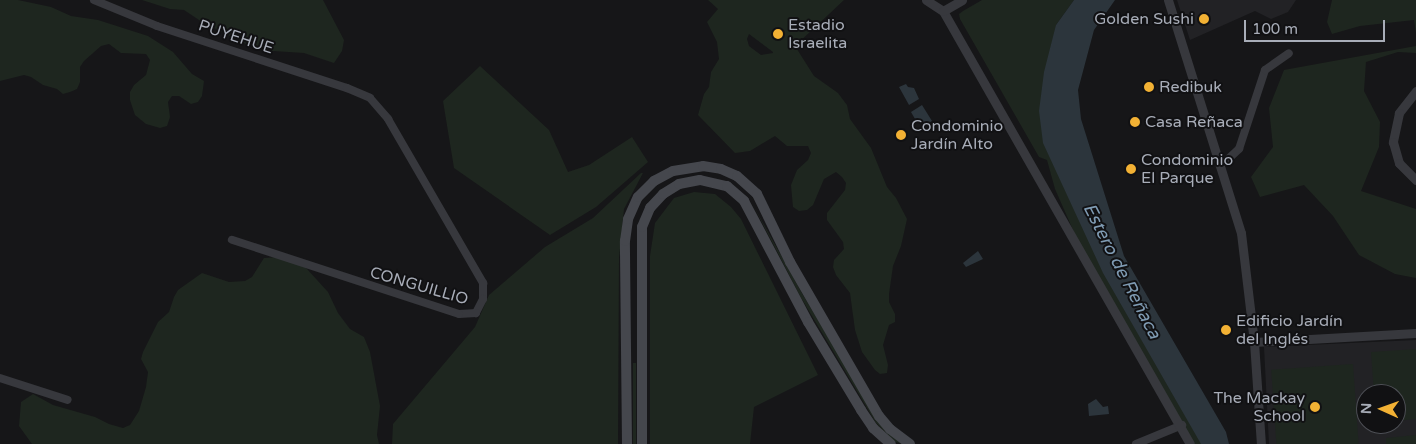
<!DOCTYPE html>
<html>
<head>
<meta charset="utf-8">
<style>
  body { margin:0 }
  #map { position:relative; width:1416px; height:444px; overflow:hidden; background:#161618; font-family:"Varela Round",sans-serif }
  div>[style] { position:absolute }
  .built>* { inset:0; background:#222225 }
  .green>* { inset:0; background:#1e261f; transform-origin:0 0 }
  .water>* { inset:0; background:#2c353c }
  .minor>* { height:8px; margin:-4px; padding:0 4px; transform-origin:4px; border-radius:4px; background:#37383d }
  .tertiary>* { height:9px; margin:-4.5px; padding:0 4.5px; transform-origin:4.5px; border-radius:4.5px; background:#37383d }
  .secondary>* { height:10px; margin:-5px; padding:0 5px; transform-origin:5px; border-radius:5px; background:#45474d }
  .dots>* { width:14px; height:14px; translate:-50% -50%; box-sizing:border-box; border:2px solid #111113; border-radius:50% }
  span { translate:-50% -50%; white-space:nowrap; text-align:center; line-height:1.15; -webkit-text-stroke:4px #111113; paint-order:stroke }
  .poi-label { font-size:16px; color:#a8adb8 }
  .right { translate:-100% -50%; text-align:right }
  .left { translate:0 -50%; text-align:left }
  .street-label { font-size:16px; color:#a8adb8 }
  .water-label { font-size:18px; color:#7f9bb3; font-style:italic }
  .north { position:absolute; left:1356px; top:384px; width:50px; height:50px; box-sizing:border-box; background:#111113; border:1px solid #4d4f55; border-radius:50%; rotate:272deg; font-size:14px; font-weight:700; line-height:20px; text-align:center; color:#a8adb8 }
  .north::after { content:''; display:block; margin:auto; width:18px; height:22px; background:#f2b134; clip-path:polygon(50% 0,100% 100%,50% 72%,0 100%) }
  .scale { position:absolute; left:1244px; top:20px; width:141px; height:22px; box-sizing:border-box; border:2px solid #a8adb8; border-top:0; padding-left:6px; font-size:15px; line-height:18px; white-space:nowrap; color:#a8adb8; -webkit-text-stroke:4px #111113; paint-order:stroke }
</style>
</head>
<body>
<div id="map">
  <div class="built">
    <div style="clip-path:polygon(1177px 0,1296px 0,1288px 12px,1271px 19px,1255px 11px,1190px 40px)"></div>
    <div style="clip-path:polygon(evenodd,1416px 340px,1416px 444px,1269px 444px,1264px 347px,1416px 340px,1366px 394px,1396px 394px,1396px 424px,1366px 424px,1366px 394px)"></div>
  </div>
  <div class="green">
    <div style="clip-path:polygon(0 0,18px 0,51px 7px,71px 16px,98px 20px,148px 36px,173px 52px,192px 74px,204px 81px,202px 96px,198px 102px,191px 104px,179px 96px,172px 96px,168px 102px,170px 117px,167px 126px,160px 128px,146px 124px,135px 115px,130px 100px,130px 92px,134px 85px,146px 75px,150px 60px,146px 54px,121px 53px,109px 44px,101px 46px,84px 61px,80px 67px,80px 82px,77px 89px,70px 92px,63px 94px,57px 89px,43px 85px,31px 77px,24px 75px,0 81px)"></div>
    <div style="clip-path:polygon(142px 0,323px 0,344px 40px,342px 51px,334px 63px,304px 53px,258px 50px,202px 22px,184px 10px,170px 9px)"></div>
    <div style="clip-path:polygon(evenodd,708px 0,844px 0,795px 46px,814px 76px,838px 93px,847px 105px,850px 119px,871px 148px,887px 187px,896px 198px,907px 219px,901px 246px,893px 266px,889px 294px,889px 302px,895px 314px,895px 322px,889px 325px,883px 345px,888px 365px,887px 373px,880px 374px,875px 370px,862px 352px,855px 330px,850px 293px,836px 275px,833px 267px,834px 260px,844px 249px,843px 242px,827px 220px,827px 213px,845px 190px,846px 183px,842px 177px,836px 172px,824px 179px,813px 205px,807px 210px,799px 211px,793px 207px,791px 185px,797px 170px,808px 160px,811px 153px,808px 146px,787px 146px,775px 136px,750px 151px,735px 153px,698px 115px,704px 94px,709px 87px,711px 72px,719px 59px,717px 42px,707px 22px,718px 9px,708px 0,749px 34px,773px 52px,773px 53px,761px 55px,749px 46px,747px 39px,749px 34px)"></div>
    <div style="clip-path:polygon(982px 0,1074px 0,1056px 25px,1086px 29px,1070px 94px,1117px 257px,1224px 444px,1191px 444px,1081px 248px,1055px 189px,1047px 160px,1039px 157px,960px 19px,959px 14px,963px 11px)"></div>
    <div style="clip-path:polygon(1332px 0,1416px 0,1416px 33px,1414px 20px,1360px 26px,1332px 34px,1327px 22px)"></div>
    <div style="clip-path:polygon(1416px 46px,1416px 53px,1398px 52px,1366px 62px,1364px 91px,1380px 122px,1379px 147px,1361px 191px,1416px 209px,1416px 278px,1395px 274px,1359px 255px,1333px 216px,1304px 185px,1260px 197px,1251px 177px,1273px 147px,1269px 108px,1284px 70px)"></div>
    <div style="clip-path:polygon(480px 66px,549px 130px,568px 172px,589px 165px,632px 137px,648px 162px,596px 207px,550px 235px,454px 168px,443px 101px)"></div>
    <div style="clip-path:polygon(641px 173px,643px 173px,624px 209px,619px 258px,618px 444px,392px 444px,393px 424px,475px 327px,489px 295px,545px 247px,593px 218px)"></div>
    <div style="clip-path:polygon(694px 192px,715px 194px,731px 207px,741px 219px,818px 375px,754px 407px,750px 444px,650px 444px,650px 256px,655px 223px,674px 198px)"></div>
    <div style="clip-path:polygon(752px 203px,803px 295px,877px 419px,904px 444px,895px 442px,876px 423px,800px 296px)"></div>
    <div style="clip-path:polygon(279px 257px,301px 264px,307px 269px,328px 292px,338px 313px,350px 329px,364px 337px,370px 352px,380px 406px,377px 435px,379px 444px,32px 444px,19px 426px,21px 402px,33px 394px,53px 405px,95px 417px,109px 424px,123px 428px,130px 425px,139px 411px,146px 387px,148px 372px,141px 359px,143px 352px,158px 322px,169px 312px,174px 297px,178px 290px,202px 273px,229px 282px,245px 281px,252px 277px,264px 258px)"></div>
    <div style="clip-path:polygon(1416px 349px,1416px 419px,1396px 421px,1396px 394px,1374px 394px,1371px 352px)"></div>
    <div style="left:633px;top:363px;width:3px;height:81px"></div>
    <div style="left:1353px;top:364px;width:80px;height:82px;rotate:86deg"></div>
    <div style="clip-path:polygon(1416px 435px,1416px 444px,1386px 444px,1386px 438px)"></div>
  </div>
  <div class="water">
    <div style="clip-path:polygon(1074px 0,1115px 0,1094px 30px,1078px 90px,1081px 119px,1124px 256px,1226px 432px,1229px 444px,1201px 444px,1103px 273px,1043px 143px,1039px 111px,1044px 72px,1056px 25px)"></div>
    <div style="clip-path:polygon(906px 84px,908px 87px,914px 88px,919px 99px,909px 105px,899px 87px)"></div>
    <div style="clip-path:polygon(922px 105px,932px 121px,927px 124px,915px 119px,911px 112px)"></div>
    <div style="clip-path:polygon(978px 251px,983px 259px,966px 267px,963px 263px)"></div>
    <div style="clip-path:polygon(1096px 399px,1103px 407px,1108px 406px,1109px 414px,1089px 416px,1088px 404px)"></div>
  </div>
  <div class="minor">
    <div style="left:94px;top:0;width:68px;rotate:22.4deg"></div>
    <div style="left:157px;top:26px;width:200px;rotate:18.1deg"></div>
    <div style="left:347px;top:88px;width:25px;rotate:23deg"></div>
    <div style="left:370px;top:98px;width:28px;rotate:49deg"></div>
    <div style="left:388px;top:119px;width:190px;rotate:59.9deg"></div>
    <div style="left:483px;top:283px;width:16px;rotate:90deg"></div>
    <div style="left:483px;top:299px;width:16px;rotate:117deg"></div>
    <div style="left:476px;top:313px;width:17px;rotate:177deg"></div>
    <div style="left:459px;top:314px;width:239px;rotate:-161.9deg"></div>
    <div style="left:1220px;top:163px;width:6px;rotate:-18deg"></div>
    <div style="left:1226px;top:161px;width:18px;rotate:-43deg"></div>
    <div style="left:1239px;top:149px;width:83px;rotate:-71.8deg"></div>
    <div style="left:1265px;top:70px;width:29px;rotate:-35deg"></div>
    <div style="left:0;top:378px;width:71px;rotate:17.9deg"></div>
    <div style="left:1136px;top:444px;width:50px;rotate:-22.4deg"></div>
  </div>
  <div class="tertiary">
    <div style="left:926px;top:0;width:20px;rotate:33deg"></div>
    <div style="left:943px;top:11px;width:498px;rotate:60.3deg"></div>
    <div style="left:1168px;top:0;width:244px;rotate:72.6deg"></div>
    <div style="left:1241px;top:233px;width:110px;rotate:83.2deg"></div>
    <div style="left:1254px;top:342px;width:102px;rotate:86.1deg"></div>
    <div style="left:943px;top:11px;width:22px;rotate:-30deg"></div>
    <div style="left:1416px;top:91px;width:28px;rotate:128deg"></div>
    <div style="left:1399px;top:113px;width:30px;rotate:102deg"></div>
    <div style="left:1393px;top:142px;width:22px;rotate:74deg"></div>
    <div style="left:1399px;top:163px;width:24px;rotate:45deg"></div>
    <div style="left:1254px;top:342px;width:162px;rotate:-3.2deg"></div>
  </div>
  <div class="secondary">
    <div style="left:627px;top:444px;width:203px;rotate:-90.6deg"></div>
    <div style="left:625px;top:241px;width:22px;rotate:-82deg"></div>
    <div style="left:628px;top:219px;width:24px;rotate:-66deg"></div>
    <div style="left:638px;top:197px;width:23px;rotate:-45deg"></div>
    <div style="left:654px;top:181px;width:21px;rotate:-28deg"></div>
    <div style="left:673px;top:171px;width:30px;rotate:-9deg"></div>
    <div style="left:703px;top:166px;width:18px;rotate:9deg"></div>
    <div style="left:721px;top:169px;width:17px;rotate:24deg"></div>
    <div style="left:737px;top:176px;width:27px;rotate:42deg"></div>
    <div style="left:757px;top:194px;width:76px;rotate:64.1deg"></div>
    <div style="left:790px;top:262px;width:178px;rotate:60deg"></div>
    <div style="left:879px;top:416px;width:17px;rotate:50deg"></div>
    <div style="left:890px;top:429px;width:25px;rotate:37deg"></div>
    <div style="left:642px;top:444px;width:217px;rotate:-90deg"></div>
    <div style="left:642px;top:227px;width:21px;rotate:-67deg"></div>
    <div style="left:650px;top:208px;width:19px;rotate:-47deg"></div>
    <div style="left:663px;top:194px;width:19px;rotate:-32deg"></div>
    <div style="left:679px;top:184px;width:21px;rotate:-11deg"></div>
    <div style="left:700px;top:180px;width:28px;rotate:13deg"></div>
    <div style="left:727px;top:186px;width:23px;rotate:41deg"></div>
    <div style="left:744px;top:201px;width:137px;rotate:62.1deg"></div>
    <div style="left:808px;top:322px;width:103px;rotate:58.9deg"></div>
    <div style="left:861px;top:410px;width:22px;rotate:56deg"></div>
    <div style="left:873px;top:428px;width:24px;rotate:42deg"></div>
  </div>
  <div class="dots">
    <div style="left:1204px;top:19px;background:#f2b134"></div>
    <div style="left:778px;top:34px;background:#f2b134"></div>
    <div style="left:1149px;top:87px;background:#f2b134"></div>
    <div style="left:1135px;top:122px;background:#f2b134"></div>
    <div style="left:901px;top:135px;background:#f2b134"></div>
    <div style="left:1131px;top:169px;background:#f2b134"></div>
    <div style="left:1226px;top:330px;background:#f2b134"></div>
    <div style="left:1315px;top:407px;background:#f2b134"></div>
  </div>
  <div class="poi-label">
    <span class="right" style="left:1194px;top:19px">Golden Sushi</span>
    <span class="left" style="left:788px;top:34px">Estadio<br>Israelita</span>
    <span class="left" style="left:1159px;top:87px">Redibuk</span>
    <span class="left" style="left:1145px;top:122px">Casa Reñaca</span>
    <span class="left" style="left:911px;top:135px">Condominio<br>Jardín Alto</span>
    <span class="left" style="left:1141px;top:169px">Condominio<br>El Parque</span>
    <span class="left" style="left:1236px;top:330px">Edificio Jardín<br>del Inglés</span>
    <span class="right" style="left:1305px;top:407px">The Mackay<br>School</span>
  </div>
  <div class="street-label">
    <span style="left:236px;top:37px;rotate:18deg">PUYEHUE</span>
    <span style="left:419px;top:286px;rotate:16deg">CONGUILLIO</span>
  </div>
  <div class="water-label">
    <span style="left:1122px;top:271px;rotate:63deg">Estero de Reñaca</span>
  </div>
  <div class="north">N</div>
  <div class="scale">100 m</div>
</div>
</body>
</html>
